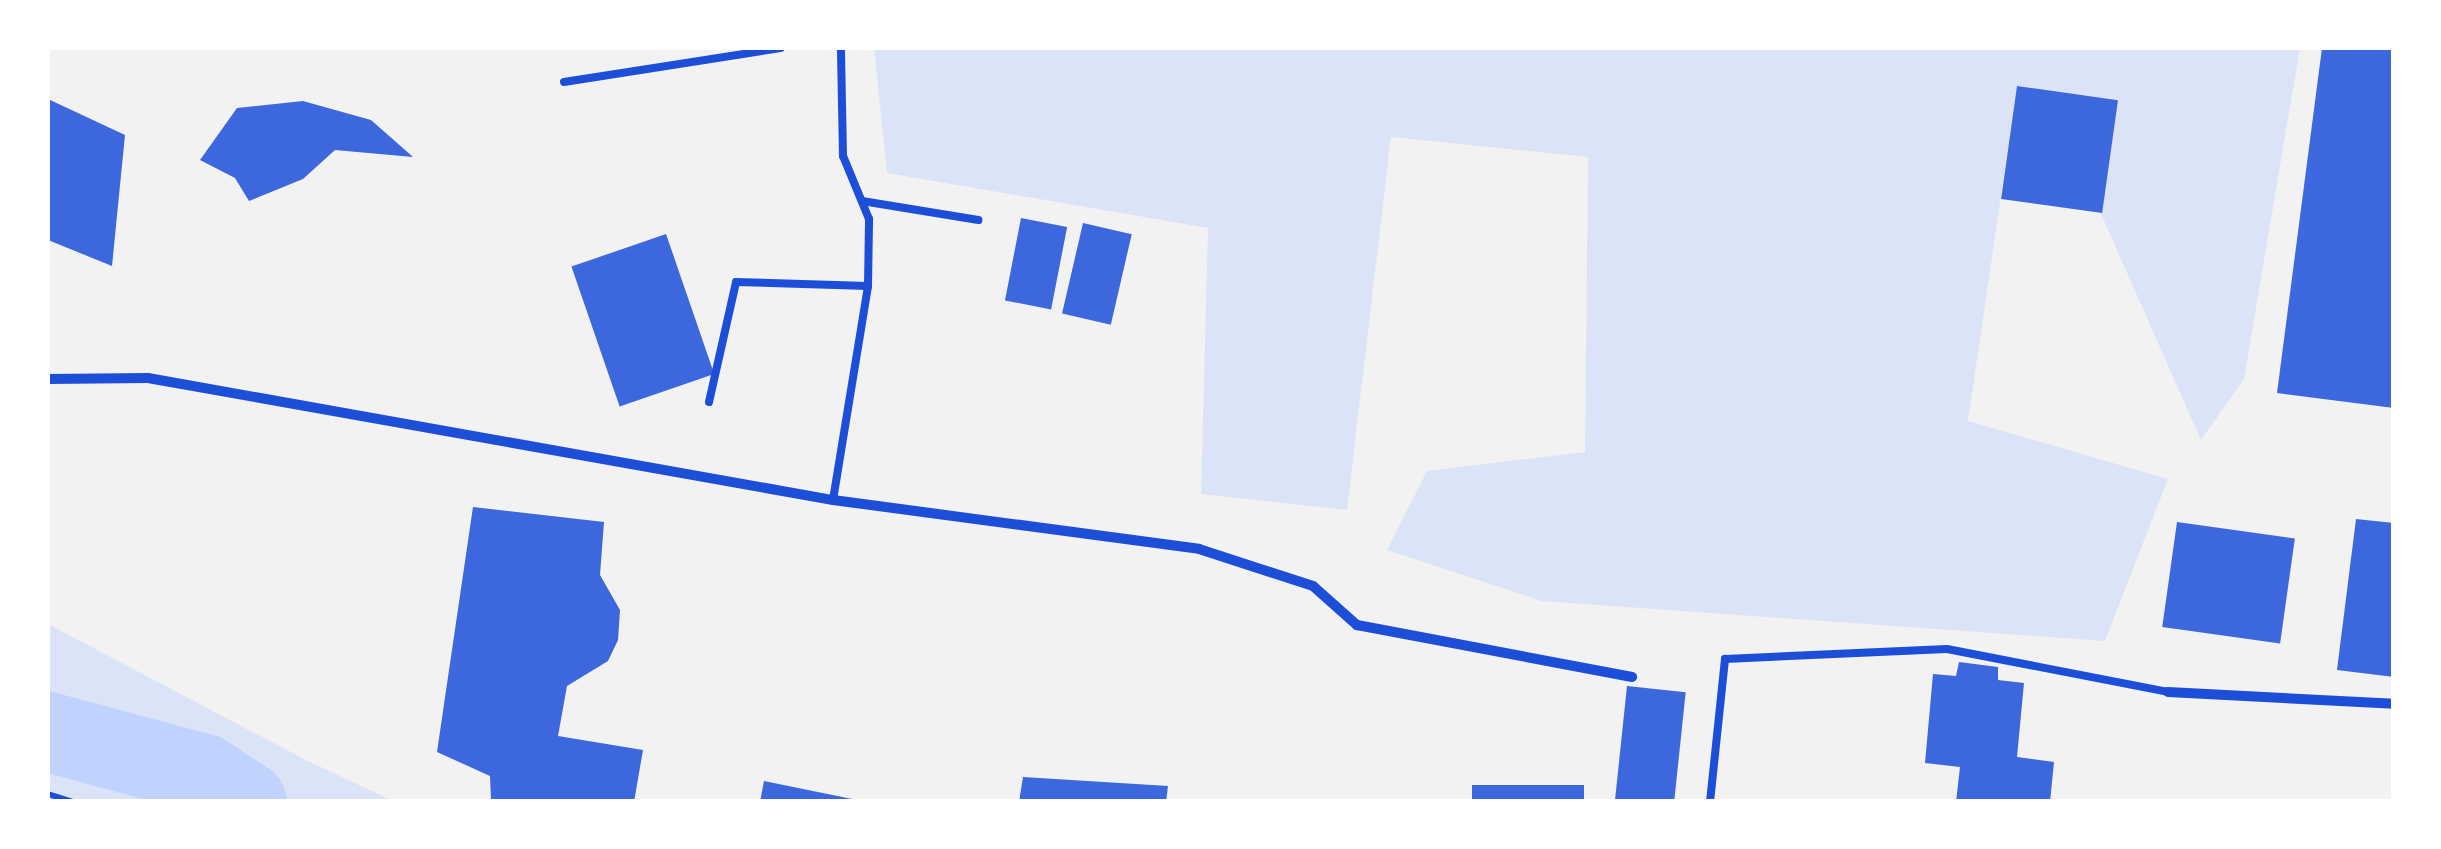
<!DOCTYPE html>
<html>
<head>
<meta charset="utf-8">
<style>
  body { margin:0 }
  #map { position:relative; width:2441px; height:849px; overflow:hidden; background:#f2f2f2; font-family:Rubik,sans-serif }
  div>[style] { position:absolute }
  .green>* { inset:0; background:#dbe4f7 }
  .river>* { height:80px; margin:-40px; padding:0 40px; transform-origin:40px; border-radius:40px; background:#bfd3fe }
  .building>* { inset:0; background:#3d67dc; transform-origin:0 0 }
  .path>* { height:6px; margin:-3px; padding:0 3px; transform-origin:3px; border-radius:3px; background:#1d4ed8 }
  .service>* { height:8px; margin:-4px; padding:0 4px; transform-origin:4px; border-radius:4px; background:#1d4ed8 }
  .minor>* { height:10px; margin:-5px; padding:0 5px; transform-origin:5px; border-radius:5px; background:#1d4ed8 }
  span { translate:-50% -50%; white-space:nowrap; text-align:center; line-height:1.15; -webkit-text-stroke:8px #fff; paint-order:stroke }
  .frame { position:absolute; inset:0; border:50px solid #fff; pointer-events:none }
</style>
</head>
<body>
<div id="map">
  <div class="green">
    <div style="clip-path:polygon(874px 48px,2300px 48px,2244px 379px,2201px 440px,2101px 214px,2118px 101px,2017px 87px,1968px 421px,2168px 479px,2105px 641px,1542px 601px,1387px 550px,1427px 471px,1585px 452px,1588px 157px,1391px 137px,1347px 510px,1201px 494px,1208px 228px,887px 173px)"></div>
    <div style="clip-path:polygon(48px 624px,306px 760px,393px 801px,48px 801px)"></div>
  </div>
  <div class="river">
    <div style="left:48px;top:732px;width:162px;rotate:15.1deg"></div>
    <div style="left:204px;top:774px;width:51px;rotate:33.1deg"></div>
  </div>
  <div class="building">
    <div style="clip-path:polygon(2322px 48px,2394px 48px,2394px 408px,2277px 393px)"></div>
    <div style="left:2017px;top:86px;width:102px;height:114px;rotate:8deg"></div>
    <div style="clip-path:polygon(48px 99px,125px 135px,112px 266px,48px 240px)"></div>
    <div style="clip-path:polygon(303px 101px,371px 120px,413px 157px,335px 150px,303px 179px,249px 201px,235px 178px,200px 160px,237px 108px)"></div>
    <div style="left:1021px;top:218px;width:47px;height:84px;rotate:11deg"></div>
    <div style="left:1083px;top:223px;width:50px;height:93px;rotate:13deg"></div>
    <div style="left:666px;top:234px;width:148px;height:100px;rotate:71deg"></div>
    <div style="clip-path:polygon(473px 507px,604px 522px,600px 575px,620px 610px,618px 640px,608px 661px,567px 686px,558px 736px,643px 750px,634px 802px,491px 800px,490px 776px,437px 752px)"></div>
    <div style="clip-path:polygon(2356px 519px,2394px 523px,2394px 677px,2337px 670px)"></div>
    <div style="left:2177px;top:522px;width:119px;height:106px;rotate:8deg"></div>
    <div style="clip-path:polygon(1959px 662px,1998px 667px,1998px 680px,2024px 683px,2017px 757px,2054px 762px,2050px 802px,1956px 802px,1960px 767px,1925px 763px,1933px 674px,1956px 676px)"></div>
    <div style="left:1627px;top:686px;width:59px;height:117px;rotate:6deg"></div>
    <div style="clip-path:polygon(1023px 777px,1168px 786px,1166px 802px,1019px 802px)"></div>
    <div style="clip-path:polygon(764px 781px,857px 800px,857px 802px,760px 802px)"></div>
    <div style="left:1584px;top:785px;width:17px;height:112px;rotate:90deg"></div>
  </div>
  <div class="path">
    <div style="left:48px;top:794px;width:25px;rotate:18deg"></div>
  </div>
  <div class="service">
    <div style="left:564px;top:82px;width:219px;rotate:-8.9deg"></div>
    <div style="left:862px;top:201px;width:118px;rotate:9.3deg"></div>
    <div style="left:709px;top:402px;width:123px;rotate:-77.3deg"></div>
    <div style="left:736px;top:282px;width:132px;rotate:1.7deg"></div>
    <div style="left:833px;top:500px;width:217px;rotate:-80.7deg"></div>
    <div style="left:868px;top:286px;width:67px;rotate:-89.1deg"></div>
    <div style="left:869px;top:219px;width:68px;rotate:-112.4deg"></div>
    <div style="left:843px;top:156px;width:108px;rotate:-91.1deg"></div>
    <div style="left:1710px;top:802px;width:144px;rotate:-84deg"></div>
    <div style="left:1725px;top:659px;width:222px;rotate:-2.6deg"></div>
    <div style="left:1947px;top:649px;width:225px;rotate:11deg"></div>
  </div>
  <div class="minor">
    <div style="left:48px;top:379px;width:100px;rotate:-0.6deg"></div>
    <div style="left:148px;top:378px;width:696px;rotate:10.1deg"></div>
    <div style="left:833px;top:500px;width:369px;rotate:7.6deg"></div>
    <div style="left:1199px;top:549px;width:120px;rotate:18deg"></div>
    <div style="left:1313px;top:586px;width:59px;rotate:41.6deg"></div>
    <div style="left:1357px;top:625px;width:280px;rotate:10.7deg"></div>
    <div style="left:2168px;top:692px;width:226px;rotate:3deg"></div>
  </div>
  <div class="frame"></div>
</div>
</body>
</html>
